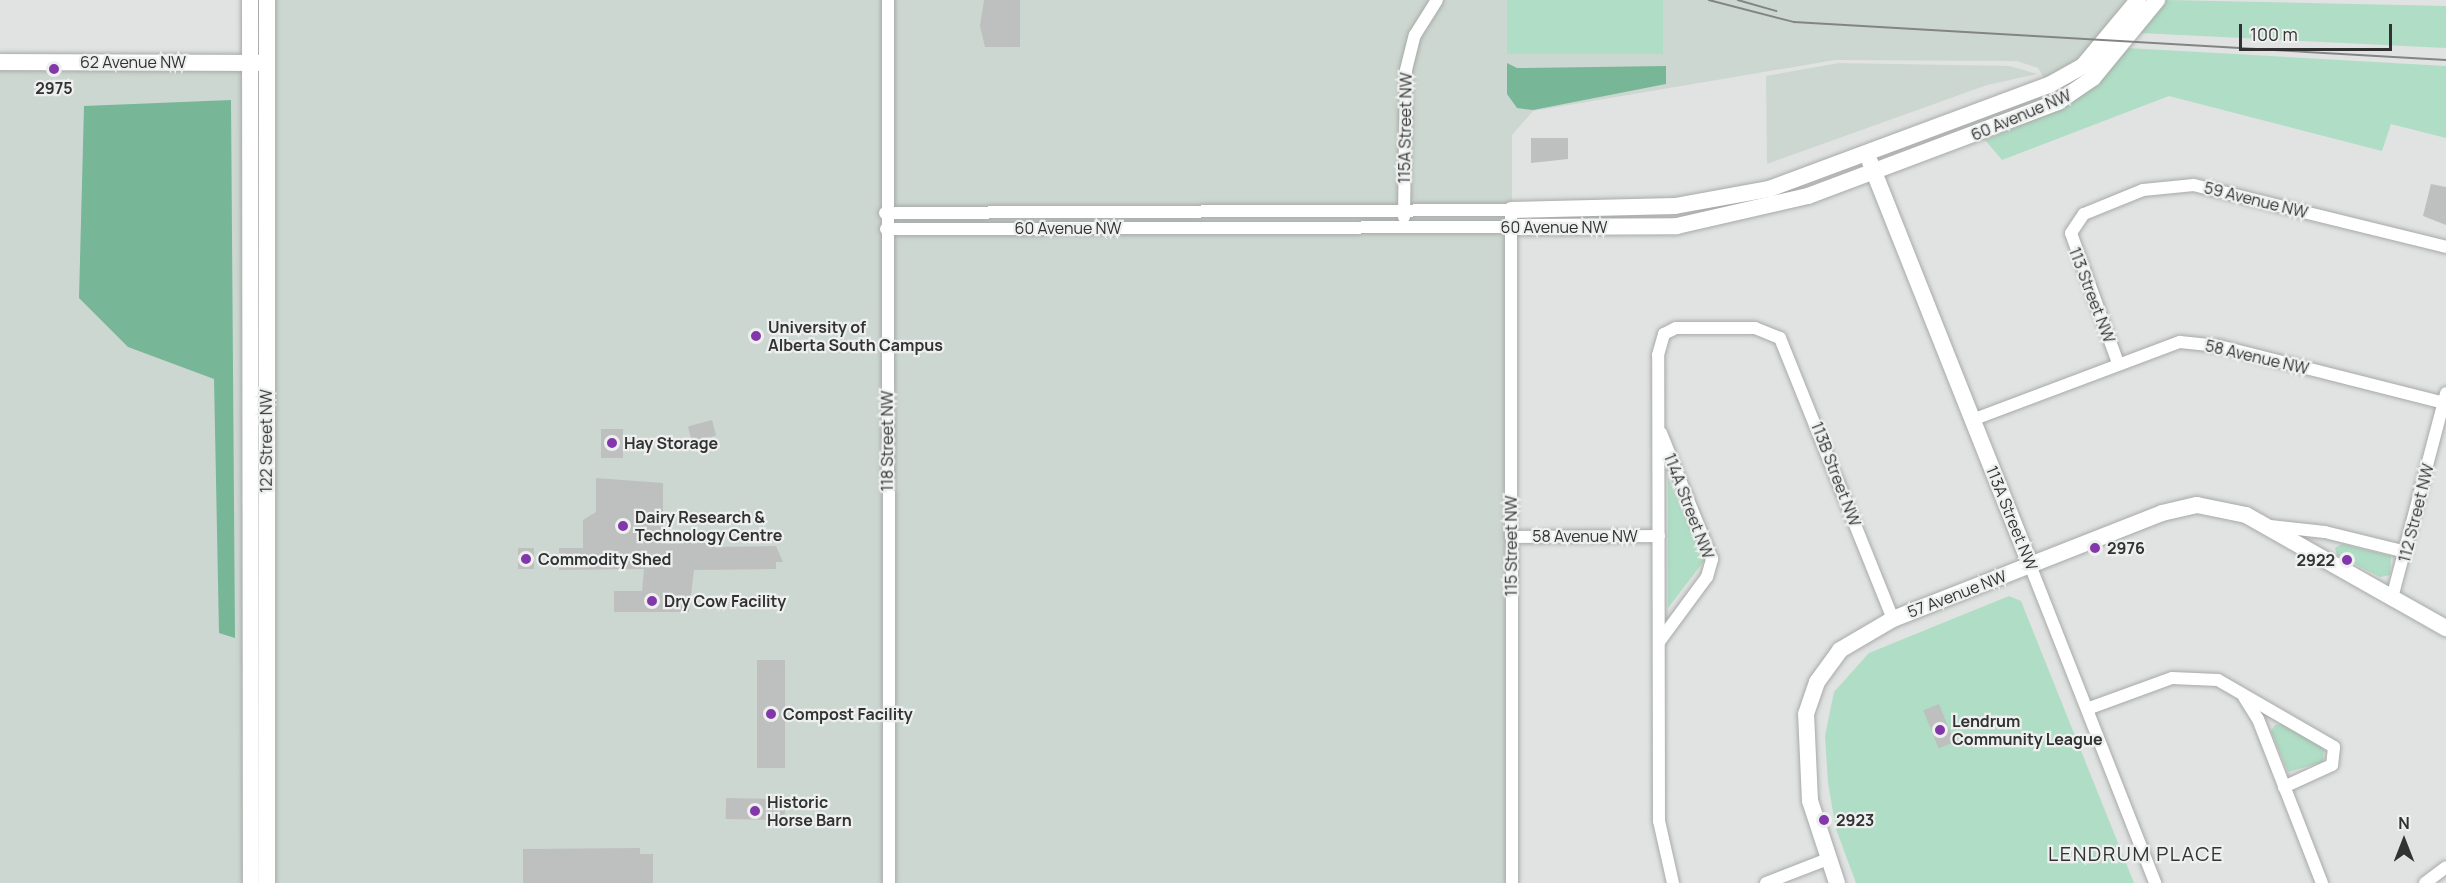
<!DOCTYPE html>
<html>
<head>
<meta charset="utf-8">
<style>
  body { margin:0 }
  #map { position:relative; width:2446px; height:883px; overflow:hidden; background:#e0e3e1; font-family:Manrope,sans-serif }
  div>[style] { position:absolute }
  .built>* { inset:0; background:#cdd7d1 }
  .green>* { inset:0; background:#b0ddc5; transform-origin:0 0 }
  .forest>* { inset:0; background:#77b797 }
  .building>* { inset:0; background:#bdc0bf; transform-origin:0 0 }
  .roads { filter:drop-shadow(0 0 2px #a7aaa8) drop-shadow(0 0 2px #a7aaa8) }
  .street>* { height:12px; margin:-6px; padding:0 6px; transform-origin:6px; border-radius:6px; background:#fff }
  .secondary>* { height:16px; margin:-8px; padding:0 8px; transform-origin:8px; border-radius:8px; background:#fff }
  .tram>* { height:1.5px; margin:-0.75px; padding:0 0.75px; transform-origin:0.75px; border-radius:0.75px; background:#838584 }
  .dots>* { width:16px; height:16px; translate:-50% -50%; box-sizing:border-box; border:3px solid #edf0ef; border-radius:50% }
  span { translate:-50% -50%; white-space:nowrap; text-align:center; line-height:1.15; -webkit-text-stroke:4.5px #edf0ef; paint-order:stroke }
  .street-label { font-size:16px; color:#313231 }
  .poi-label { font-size:16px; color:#313231; font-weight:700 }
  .left { translate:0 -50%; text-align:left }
  .right { translate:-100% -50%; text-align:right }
  .quarter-label { font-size:20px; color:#313231; letter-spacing:1.5px }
  .north { position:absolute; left:2374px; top:811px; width:60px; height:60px; -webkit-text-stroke:4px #edf0ef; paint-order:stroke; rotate:0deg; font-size:16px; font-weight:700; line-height:24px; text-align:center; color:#313231 }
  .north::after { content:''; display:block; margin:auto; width:21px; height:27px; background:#313231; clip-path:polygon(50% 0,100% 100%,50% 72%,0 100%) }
  .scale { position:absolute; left:2239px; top:24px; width:153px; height:27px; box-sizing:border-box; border:3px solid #313231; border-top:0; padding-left:8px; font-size:18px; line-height:21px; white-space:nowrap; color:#313231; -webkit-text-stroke:4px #edf0ef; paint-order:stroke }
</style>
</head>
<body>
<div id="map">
  <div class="built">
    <div style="clip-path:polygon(258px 0,2148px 0,2101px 57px,2054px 95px,2038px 68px,2017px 61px,1835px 60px,1533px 111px,1512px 135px,1512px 883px,0 883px,0 62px,257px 63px)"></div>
    <div style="clip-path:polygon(1839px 63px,2009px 66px,2038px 74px,1987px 85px,1767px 164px,1766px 76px)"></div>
  </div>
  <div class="green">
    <div style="left:1507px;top:0;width:156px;height:54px"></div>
    <div style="clip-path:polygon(2166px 0,2446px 6px,2446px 48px,2140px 33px)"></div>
    <div style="clip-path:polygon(2127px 48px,2446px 66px,2446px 138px,2391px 124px,2382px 151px,2169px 96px,2002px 160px,1985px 140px,2049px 114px)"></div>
    <div style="clip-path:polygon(1668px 478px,1704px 561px,1668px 608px)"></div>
    <div style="clip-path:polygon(2342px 544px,2391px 556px,2390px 575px,2380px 577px,2337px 555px,2335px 548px)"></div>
    <div style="clip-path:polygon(2009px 596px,2021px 601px,2134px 883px,1856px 883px,1836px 829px,1828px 783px,1825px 736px,1834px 692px,1869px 653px)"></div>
    <div style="clip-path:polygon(2284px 724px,2324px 748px,2323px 762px,2288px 772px,2271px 731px,2275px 725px)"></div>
  </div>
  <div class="forest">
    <div style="clip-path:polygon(1507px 63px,1517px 68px,1666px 66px,1666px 84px,1533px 110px,1517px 108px,1507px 94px)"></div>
    <div style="clip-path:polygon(231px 100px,235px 638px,219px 633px,214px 379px,128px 347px,79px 298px,84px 106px)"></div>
  </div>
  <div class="building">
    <div style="clip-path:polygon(984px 0,1020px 0,1020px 47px,985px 47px,980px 26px)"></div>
    <div style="clip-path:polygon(1531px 138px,1568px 138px,1568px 159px,1531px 163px)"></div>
    <div style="clip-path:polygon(2431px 184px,2446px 187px,2446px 225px,2423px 216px)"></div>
    <div style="left:712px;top:420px;width:16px;height:25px;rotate:75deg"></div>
    <div style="left:601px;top:429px;width:22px;height:29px"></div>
    <div style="clip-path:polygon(596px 478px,663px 483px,663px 532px,715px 531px,715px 547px,776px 546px,783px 562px,776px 562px,776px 569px,694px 570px,689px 612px,614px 612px,614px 591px,642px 591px,644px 569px,559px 570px,559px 548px,583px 548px,583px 520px,596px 512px)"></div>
    <div style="left:518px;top:548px;width:16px;height:21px"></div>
    <div style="left:757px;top:660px;width:28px;height:108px"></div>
    <div style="left:1939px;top:704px;width:41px;height:17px;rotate:68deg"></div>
    <div style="left:726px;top:798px;width:59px;height:21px;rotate:1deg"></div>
    <div style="clip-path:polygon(640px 848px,640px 854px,653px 854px,653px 883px,523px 883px,523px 849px)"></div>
  </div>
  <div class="roads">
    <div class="street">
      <div style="left:888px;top:0;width:883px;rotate:89.94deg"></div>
      <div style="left:885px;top:213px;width:626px;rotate:-0.27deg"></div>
      <div style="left:1511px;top:210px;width:673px;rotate:89.91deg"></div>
      <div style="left:1404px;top:217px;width:147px;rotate:-89.2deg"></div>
      <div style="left:1406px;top:70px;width:36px;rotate:-76deg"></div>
      <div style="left:1415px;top:35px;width:41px;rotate:-57.8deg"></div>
      <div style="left:886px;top:229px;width:625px;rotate:-0.18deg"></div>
      <div style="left:2118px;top:363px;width:138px;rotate:-109.9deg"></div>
      <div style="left:2071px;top:233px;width:23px;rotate:-56deg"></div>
      <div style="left:2084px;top:214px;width:64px;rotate:-22.1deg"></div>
      <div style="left:2143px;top:190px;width:51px;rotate:-5.6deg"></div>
      <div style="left:2194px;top:185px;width:260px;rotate:13.8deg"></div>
      <div style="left:1972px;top:420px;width:222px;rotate:-20.6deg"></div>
      <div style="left:2180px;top:342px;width:39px;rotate:6deg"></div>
      <div style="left:2219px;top:346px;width:232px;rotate:14.2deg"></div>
      <div style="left:2270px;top:526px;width:55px;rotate:6.2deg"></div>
      <div style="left:2325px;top:532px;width:83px;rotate:13.9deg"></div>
      <div style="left:1511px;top:537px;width:148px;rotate:-0.4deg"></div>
      <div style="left:2030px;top:565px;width:342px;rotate:68.5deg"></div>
      <div style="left:2392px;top:598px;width:212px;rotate:-75.2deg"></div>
      <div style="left:1659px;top:642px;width:81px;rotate:-53.6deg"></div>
      <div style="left:1707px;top:577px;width:19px;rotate:-74deg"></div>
      <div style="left:1712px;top:559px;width:136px;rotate:-112deg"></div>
      <div style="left:2244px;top:697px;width:26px;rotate:58deg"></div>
      <div style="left:2258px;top:719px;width:176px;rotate:68.7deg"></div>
      <div style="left:2087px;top:709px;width:90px;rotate:-20deg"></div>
      <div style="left:2172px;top:678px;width:46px;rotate:2.5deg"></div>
      <div style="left:2218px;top:680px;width:134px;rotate:30deg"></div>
      <div style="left:2334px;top:747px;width:18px;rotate:96deg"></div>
      <div style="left:2332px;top:765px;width:53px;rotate:155.4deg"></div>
      <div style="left:1673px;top:883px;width:64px;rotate:-102.7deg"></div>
      <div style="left:1659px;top:821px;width:466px;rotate:-90.1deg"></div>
      <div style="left:1658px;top:355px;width:22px;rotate:-74deg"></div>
      <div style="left:1664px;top:334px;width:13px;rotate:-27deg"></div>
      <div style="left:1676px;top:328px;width:79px"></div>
      <div style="left:1755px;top:328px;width:27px;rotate:22deg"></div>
      <div style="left:1780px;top:338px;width:303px;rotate:68.1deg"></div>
      <div style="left:1766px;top:883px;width:66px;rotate:-21.2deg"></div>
      <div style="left:2425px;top:883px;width:26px;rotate:-37deg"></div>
    </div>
    <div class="secondary">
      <div style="left:250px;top:0;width:883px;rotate:89.94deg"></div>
      <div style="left:267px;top:0;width:883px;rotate:90deg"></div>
      <div style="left:0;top:62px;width:260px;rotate:0.2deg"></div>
      <div style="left:1870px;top:162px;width:434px;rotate:68.3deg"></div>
      <div style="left:1511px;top:210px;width:164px;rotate:-1.4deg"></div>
      <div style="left:1675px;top:206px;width:96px;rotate:-10.3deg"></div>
      <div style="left:1769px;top:189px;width:299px;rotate:-20.4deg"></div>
      <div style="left:2049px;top:85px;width:39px;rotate:-29deg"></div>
      <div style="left:2083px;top:66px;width:86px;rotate:-50.2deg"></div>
      <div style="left:1511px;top:227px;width:166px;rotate:-0.3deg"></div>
      <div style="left:1677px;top:226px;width:134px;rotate:-12.9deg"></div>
      <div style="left:1808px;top:196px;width:267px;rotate:-20.6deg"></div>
      <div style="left:2058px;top:102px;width:42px;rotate:-34.4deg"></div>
      <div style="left:2093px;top:78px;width:101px;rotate:-50.6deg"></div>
      <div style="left:1837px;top:883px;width:86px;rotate:-108.2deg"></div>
      <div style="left:1810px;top:801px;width:87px;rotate:-92.6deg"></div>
      <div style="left:1806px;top:714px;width:34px;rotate:-71deg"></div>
      <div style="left:1817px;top:682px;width:39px;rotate:-54deg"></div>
      <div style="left:1840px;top:650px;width:61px;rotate:-30.3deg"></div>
      <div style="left:1893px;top:619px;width:289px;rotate:-21.5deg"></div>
      <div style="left:2162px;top:513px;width:36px;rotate:-13deg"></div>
      <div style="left:2197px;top:505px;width:50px;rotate:11.5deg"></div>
      <div style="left:2246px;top:515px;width:230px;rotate:29.5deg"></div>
    </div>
  </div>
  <div class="tram">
    <div style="left:1709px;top:0;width:88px;rotate:14.5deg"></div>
    <div style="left:1794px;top:22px;width:653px;rotate:3.34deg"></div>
    <div style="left:1738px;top:0;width:40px;rotate:16deg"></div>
  </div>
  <div class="dots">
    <div style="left:54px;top:69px;background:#8338a9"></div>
    <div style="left:756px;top:336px;background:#8338a9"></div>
    <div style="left:612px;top:443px;background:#8338a9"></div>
    <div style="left:623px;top:526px;background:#8338a9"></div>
    <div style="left:2095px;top:548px;background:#8338a9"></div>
    <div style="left:526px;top:559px;background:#8338a9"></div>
    <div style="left:2347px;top:560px;background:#8338a9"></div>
    <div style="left:652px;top:601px;background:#8338a9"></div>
    <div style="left:771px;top:714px;background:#8338a9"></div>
    <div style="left:1940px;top:730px;background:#8338a9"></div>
    <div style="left:755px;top:811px;background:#8338a9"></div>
    <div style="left:1824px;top:820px;background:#8338a9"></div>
  </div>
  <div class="street-label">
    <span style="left:133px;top:62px">62 Avenue NW</span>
    <span style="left:2021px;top:115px;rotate:-23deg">60 Avenue NW</span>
    <span style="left:1405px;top:128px;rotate:-89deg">115A Street NW</span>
    <span style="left:2256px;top:200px;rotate:14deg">59 Avenue NW</span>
    <span style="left:1554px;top:227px">60 Avenue NW</span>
    <span style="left:1068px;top:228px">60 Avenue NW</span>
    <span style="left:2092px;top:295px;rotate:69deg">113 Street NW</span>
    <span style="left:2257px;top:357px;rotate:13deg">58 Avenue NW</span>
    <span style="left:266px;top:441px;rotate:-90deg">122 Street NW</span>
    <span style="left:887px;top:441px;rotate:-90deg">118 Street NW</span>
    <span style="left:1836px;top:474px;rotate:69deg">113B Street NW</span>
    <span style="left:1689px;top:506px;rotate:69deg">114A Street NW</span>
    <span style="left:2416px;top:513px;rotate:-76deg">112 Street NW</span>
    <span style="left:2012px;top:518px;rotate:68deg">113A Street NW</span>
    <span style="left:1585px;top:536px">58 Avenue NW</span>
    <span style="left:1511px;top:546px;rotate:-90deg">115 Street NW</span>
    <span style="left:1957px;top:594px;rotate:-21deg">57 Avenue NW</span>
  </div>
  <div class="poi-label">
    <span style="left:54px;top:88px">2975</span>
    <span class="left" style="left:768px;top:336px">University of<br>Alberta South Campus</span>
    <span class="left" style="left:624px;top:443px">Hay Storage</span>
    <span class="left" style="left:635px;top:526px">Dairy Research &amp;<br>Technology Centre</span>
    <span class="left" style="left:2107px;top:548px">2976</span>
    <span class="left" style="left:538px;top:559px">Commodity Shed</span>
    <span class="right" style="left:2335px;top:560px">2922</span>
    <span class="left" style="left:664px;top:601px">Dry Cow Facility</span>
    <span class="left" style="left:783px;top:714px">Compost Facility</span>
    <span class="left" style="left:1952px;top:730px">Lendrum<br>Community League</span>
    <span class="left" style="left:767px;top:811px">Historic<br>Horse Barn</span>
    <span class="left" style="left:1836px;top:820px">2923</span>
  </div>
  <div class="quarter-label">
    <span style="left:2136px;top:853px">LENDRUM PLACE</span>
  </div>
  <div class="north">N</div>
  <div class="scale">100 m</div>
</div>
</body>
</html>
